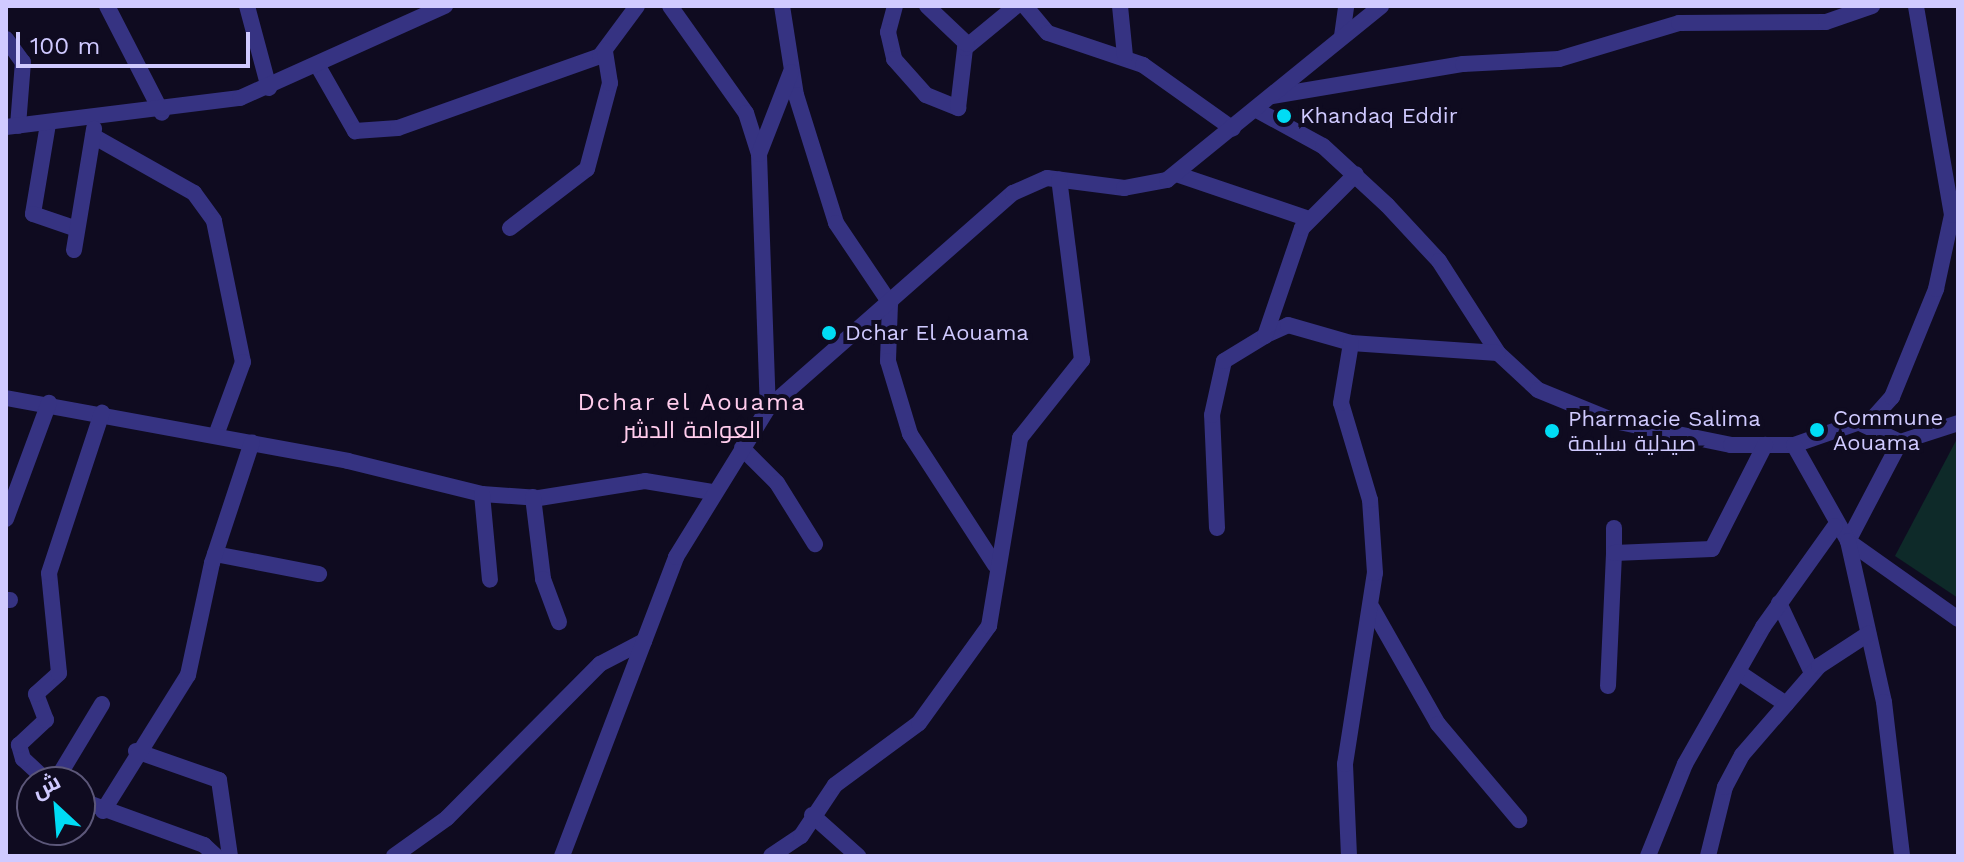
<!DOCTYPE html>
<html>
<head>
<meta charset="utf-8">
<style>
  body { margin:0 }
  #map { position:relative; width:1964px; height:862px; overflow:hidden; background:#0f0b20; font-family:"Work Sans",Cairo,sans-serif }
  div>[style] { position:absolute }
  .green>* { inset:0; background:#0e2a29 }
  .minor>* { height:16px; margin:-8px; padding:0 8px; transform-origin:8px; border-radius:8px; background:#363382 }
  .dots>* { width:22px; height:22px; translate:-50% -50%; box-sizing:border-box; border:4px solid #0f0b20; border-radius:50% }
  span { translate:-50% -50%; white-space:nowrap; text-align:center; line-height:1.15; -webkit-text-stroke:8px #0f0b20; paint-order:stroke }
  .poi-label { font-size:22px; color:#d0caff }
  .left { translate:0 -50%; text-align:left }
  .neighbourhood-label { font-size:24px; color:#ffccec; letter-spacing:2px }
  .frame { position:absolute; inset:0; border:8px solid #d0caff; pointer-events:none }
  .north { position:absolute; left:16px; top:766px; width:80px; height:80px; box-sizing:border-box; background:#0f0b20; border:2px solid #5c5779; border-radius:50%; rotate:334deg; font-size:22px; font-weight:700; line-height:32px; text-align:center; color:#d0caff }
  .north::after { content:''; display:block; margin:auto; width:28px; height:36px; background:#00dcf5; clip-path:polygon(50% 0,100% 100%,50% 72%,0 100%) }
  .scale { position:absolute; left:16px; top:32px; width:234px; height:36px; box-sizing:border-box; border:4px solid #d0caff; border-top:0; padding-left:10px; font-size:24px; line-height:28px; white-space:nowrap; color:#d0caff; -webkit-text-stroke:6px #0f0b20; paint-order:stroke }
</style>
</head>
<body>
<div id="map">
  <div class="green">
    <div style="clip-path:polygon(1958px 437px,1958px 598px,1895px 556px)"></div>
  </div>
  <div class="minor">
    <div style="left:107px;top:6px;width:120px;rotate:62.8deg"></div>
    <div style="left:247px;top:6px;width:85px;rotate:75deg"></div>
    <div style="left:670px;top:6px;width:131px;rotate:54.6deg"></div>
    <div style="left:746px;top:113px;width:43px;rotate:72.4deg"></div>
    <div style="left:759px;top:154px;width:254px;rotate:88deg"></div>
    <div style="left:782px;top:6px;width:90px;rotate:81.1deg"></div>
    <div style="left:796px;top:95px;width:134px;rotate:72.6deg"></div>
    <div style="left:836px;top:223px;width:97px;rotate:56deg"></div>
    <div style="left:890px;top:303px;width:58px;rotate:92deg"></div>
    <div style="left:888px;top:361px;width:76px;rotate:73.2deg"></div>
    <div style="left:910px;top:434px;width:156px;rotate:57deg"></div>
    <div style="left:895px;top:6px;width:27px;rotate:105deg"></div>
    <div style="left:888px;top:32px;width:28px;rotate:77deg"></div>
    <div style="left:894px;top:59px;width:48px;rotate:48.4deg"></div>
    <div style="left:926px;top:95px;width:35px;rotate:22deg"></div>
    <div style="left:958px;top:108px;width:60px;rotate:-83.3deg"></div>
    <div style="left:965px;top:48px;width:66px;rotate:-39.5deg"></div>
    <div style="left:927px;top:6px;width:55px;rotate:43.5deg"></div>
    <div style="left:1025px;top:6px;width:35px;rotate:50deg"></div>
    <div style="left:1048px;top:33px;width:100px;rotate:18.6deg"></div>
    <div style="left:1143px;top:65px;width:110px;rotate:35.4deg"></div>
    <div style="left:1120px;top:6px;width:50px;rotate:84.3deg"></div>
    <div style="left:1342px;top:36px;width:30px;rotate:-82deg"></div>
    <div style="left:6px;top:39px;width:29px;rotate:54deg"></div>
    <div style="left:23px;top:62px;width:64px;rotate:94.5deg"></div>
    <div style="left:319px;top:68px;width:73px;rotate:60.3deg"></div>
    <div style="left:355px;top:131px;width:43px;rotate:-4deg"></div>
    <div style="left:398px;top:128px;width:214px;rotate:-19.6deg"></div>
    <div style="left:600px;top:56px;width:62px;rotate:-53.5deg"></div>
    <div style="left:1272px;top:96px;width:194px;rotate:-9.5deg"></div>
    <div style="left:1463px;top:64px;width:96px;rotate:-3deg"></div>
    <div style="left:1559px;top:59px;width:125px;rotate:-16.7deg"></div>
    <div style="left:1679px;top:23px;width:147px;rotate:-0.4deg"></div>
    <div style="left:1826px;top:22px;width:49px;rotate:-19.2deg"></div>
    <div style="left:1255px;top:109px;width:77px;rotate:28.6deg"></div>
    <div style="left:1323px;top:146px;width:87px;rotate:42.7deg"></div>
    <div style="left:1387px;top:205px;width:76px;rotate:47.1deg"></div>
    <div style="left:1439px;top:261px;width:109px;rotate:57.3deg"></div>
    <div style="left:1498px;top:353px;width:54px;rotate:42.8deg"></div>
    <div style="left:1538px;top:390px;width:82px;rotate:22.2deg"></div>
    <div style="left:1614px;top:421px;width:119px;rotate:11.6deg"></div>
    <div style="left:1731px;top:445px;width:63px"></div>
    <div style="left:1794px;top:445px;width:85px;rotate:-19.3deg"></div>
    <div style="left:1874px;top:417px;width:27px;rotate:-48deg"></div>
    <div style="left:1892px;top:397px;width:117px;rotate:-67.8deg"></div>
    <div style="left:1936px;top:289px;width:76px;rotate:-77.8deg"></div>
    <div style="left:1952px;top:215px;width:212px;rotate:-99.8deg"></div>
    <div style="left:48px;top:124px;width:91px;rotate:99.5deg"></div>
    <div style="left:33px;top:214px;width:46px;rotate:18.8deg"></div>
    <div style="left:6px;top:127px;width:236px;rotate:-7.1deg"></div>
    <div style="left:240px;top:98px;width:225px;rotate:-24.2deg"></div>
    <div style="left:93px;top:136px;width:116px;rotate:29.4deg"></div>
    <div style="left:194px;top:193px;width:34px;rotate:54deg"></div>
    <div style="left:214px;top:221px;width:144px;rotate:78.4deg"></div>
    <div style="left:243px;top:362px;width:78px;rotate:110.3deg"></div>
    <div style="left:759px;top:154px;width:88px;rotate:-68.7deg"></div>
    <div style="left:1176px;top:174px;width:140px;rotate:18.7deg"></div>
    <div style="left:510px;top:228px;width:97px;rotate:-37.5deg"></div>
    <div style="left:587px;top:169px;width:89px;rotate:-75deg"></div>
    <div style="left:610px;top:83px;width:33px;rotate:-99deg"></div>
    <div style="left:74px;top:250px;width:123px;rotate:-80.6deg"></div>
    <div style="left:1266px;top:335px;width:24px;rotate:-24deg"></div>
    <div style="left:1288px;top:325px;width:66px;rotate:15.9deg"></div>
    <div style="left:1351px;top:343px;width:147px;rotate:3.9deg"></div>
    <div style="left:6px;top:398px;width:348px;rotate:10.4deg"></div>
    <div style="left:348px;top:461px;width:138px;rotate:13.8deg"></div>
    <div style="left:482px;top:494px;width:57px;rotate:4deg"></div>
    <div style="left:539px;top:498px;width:107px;rotate:-9.1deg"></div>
    <div style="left:645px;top:481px;width:68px;rotate:9.3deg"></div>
    <div style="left:1862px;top:424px;width:42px;rotate:25.3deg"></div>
    <div style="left:1900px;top:442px;width:61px;rotate:-18.1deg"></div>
    <div style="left:1900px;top:442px;width:112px;rotate:117.7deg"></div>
    <div style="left:1848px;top:541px;width:135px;rotate:35.3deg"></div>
    <div style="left:1794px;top:445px;width:110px;rotate:60.6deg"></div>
    <div style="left:1848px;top:541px;width:165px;rotate:77.4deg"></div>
    <div style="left:1884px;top:702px;width:155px;rotate:83.3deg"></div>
    <div style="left:742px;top:448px;width:49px;rotate:45deg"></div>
    <div style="left:777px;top:483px;width:72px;rotate:58.1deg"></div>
    <div style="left:482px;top:494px;width:86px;rotate:84.7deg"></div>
    <div style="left:533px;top:497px;width:83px;rotate:83deg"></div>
    <div style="left:543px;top:579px;width:46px;rotate:69.6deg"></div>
    <div style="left:6px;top:519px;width:124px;rotate:-69.7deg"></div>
    <div style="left:1217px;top:528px;width:113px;rotate:-92.5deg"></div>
    <div style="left:1212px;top:415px;width:55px;rotate:-77.5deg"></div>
    <div style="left:1224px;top:361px;width:48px;rotate:-31.4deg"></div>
    <div style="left:1265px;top:336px;width:114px;rotate:-71.1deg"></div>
    <div style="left:1302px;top:228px;width:76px;rotate:-45deg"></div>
    <div style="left:1614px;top:553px;width:25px;rotate:-90deg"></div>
    <div style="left:215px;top:554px;width:106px;rotate:10.9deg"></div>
    <div style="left:6px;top:600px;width:4px"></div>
    <div style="left:1779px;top:603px;width:77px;rotate:64.8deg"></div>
    <div style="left:1372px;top:608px;width:133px;rotate:60.4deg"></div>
    <div style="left:1438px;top:724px;width:126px;rotate:49.8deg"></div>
    <div style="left:1738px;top:672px;width:58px;rotate:33.7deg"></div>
    <div style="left:1608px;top:686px;width:133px;rotate:-87.4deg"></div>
    <div style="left:1614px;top:553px;width:98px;rotate:-2.3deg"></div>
    <div style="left:1712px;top:549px;width:117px;rotate:-63deg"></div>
    <div style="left:136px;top:751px;width:88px;rotate:19.3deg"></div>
    <div style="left:219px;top:780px;width:77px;rotate:81.8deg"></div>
    <div style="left:48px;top:782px;width:34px;rotate:-137deg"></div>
    <div style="left:23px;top:759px;width:15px;rotate:-106deg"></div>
    <div style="left:19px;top:745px;width:37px;rotate:-43deg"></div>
    <div style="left:46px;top:720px;width:28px;rotate:-111deg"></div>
    <div style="left:36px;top:694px;width:31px;rotate:-42deg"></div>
    <div style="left:59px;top:673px;width:100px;rotate:-95.7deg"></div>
    <div style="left:49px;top:573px;width:169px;rotate:-71.7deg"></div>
    <div style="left:55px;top:782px;width:91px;rotate:-58.9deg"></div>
    <div style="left:80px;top:800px;width:132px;rotate:19.9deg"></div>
    <div style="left:204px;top:845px;width:16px;rotate:43deg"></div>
    <div style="left:103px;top:811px;width:160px;rotate:-58deg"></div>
    <div style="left:188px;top:675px;width:115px;rotate:-77.9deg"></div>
    <div style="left:212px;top:563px;width:127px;rotate:-71.7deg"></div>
    <div style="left:812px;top:815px;width:62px;rotate:41.7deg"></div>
    <div style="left:394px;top:856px;width:65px;rotate:-35.6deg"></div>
    <div style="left:447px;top:818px;width:217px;rotate:-45.2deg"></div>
    <div style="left:600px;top:664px;width:50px;rotate:-27.6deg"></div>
    <div style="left:562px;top:856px;width:320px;rotate:-69.1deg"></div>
    <div style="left:676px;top:557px;width:175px;rotate:-58.3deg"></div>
    <div style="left:768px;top:408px;width:326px;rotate:-41.3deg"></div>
    <div style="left:1013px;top:193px;width:37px;rotate:-24deg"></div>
    <div style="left:1047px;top:178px;width:78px;rotate:7.4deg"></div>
    <div style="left:1124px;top:188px;width:44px;rotate:-10.5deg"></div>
    <div style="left:1167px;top:180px;width:276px;rotate:-39.1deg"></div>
    <div style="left:771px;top:856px;width:36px;rotate:-34deg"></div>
    <div style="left:801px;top:836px;width:61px;rotate:-56.3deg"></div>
    <div style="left:835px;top:785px;width:104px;rotate:-36.4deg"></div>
    <div style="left:919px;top:723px;width:120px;rotate:-54.2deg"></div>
    <div style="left:989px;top:626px;width:191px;rotate:-80.6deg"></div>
    <div style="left:1020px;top:438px;width:100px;rotate:-51.5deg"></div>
    <div style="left:1082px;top:360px;width:182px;rotate:-97.2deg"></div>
    <div style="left:1349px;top:856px;width:92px;rotate:-92.5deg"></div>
    <div style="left:1345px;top:764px;width:193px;rotate:-81.1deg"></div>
    <div style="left:1375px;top:573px;width:73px;rotate:-93.9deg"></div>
    <div style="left:1370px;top:500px;width:101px;rotate:-106.6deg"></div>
    <div style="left:1341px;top:403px;width:61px;rotate:-80.5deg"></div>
    <div style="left:1648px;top:856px;width:99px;rotate:-68.1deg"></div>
    <div style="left:1685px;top:764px;width:158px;rotate:-60.3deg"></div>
    <div style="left:1763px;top:627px;width:124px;rotate:-54.5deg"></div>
    <div style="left:1708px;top:856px;width:71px;rotate:-76.2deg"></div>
    <div style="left:1725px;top:787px;width:36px;rotate:-62deg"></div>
    <div style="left:1742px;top:755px;width:118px;rotate:-49.1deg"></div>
    <div style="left:1819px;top:666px;width:59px;rotate:-33.1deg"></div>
  </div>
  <div class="dots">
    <div style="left:1284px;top:116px;background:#00dcf5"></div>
    <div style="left:829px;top:333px;background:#00dcf5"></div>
    <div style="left:1817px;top:430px;background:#00dcf5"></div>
    <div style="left:1552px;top:431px;background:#00dcf5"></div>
  </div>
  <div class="poi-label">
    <span class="left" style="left:1300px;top:116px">Khandaq Eddir</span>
    <span class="left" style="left:845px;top:333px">Dchar El Aouama</span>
    <span class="left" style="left:1833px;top:430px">Commune<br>Aouama</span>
    <span class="left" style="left:1568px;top:431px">Pharmacie Salima<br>صيدلية سليمة</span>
  </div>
  <div class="neighbourhood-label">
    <span style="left:692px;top:417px">Dchar el Aouama<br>العوامة الدشر</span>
  </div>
  <div class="frame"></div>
  <div class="north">ش</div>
  <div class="scale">100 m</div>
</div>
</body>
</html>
